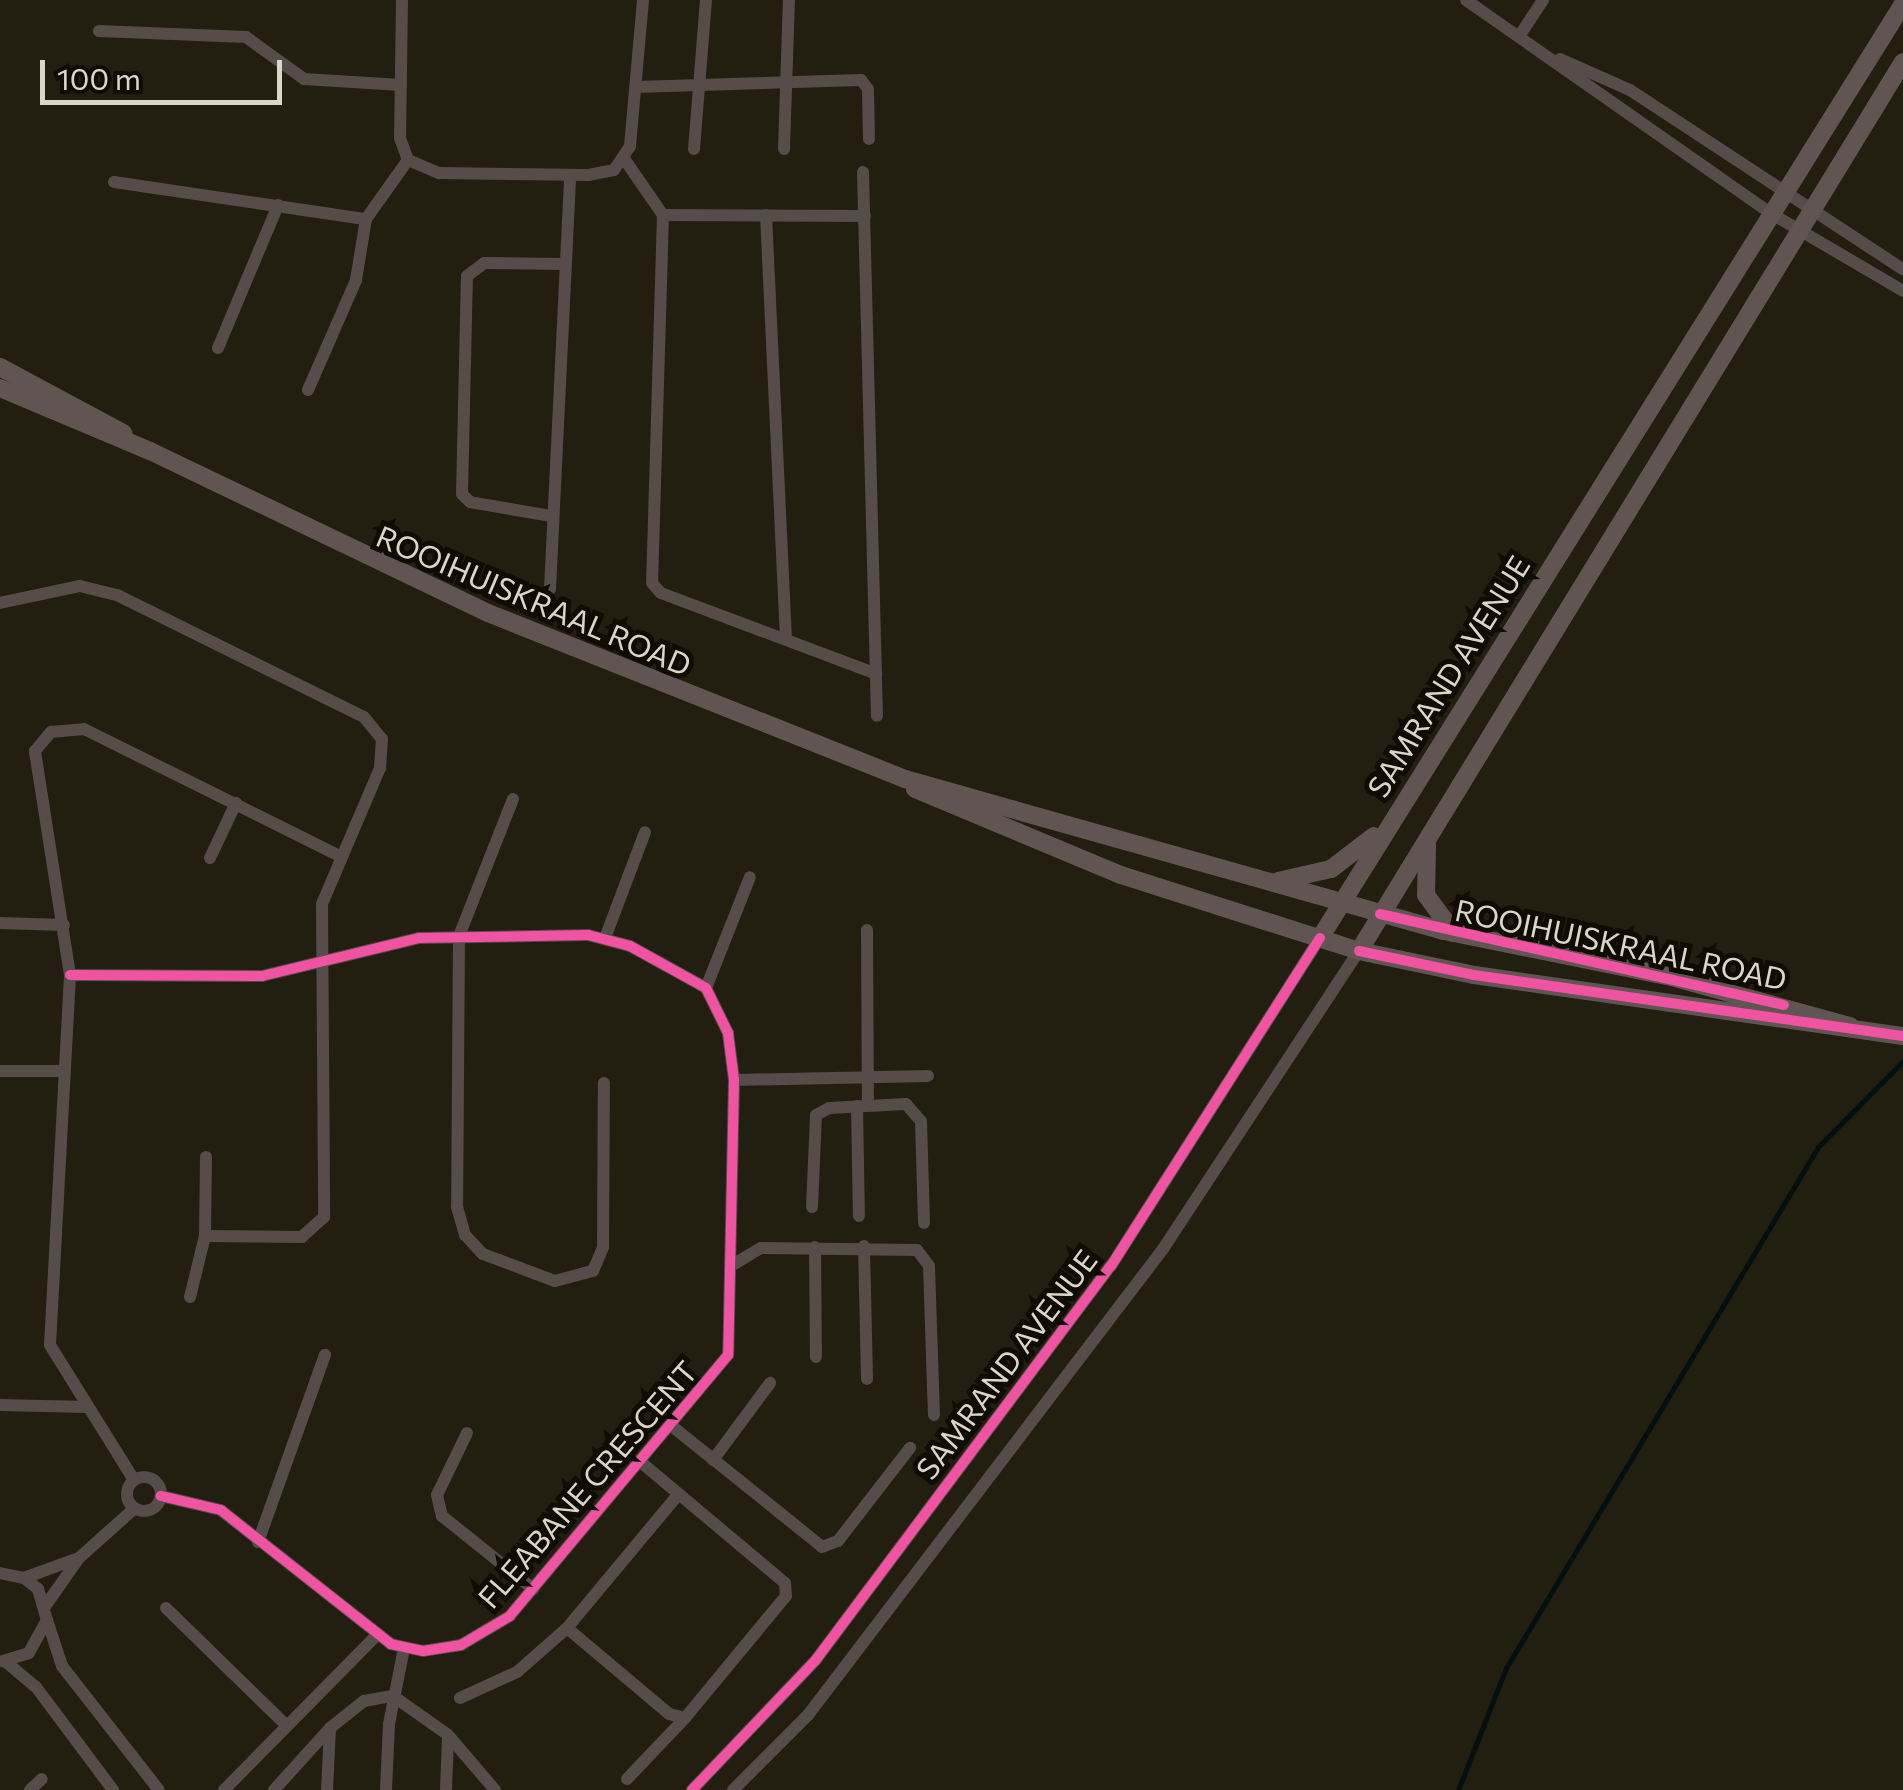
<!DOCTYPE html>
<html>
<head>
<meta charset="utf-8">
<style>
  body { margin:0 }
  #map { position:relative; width:1903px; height:1790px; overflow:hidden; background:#221e10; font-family:Commissioner,sans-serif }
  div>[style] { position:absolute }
  .stream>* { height:5px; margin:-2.5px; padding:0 2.5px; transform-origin:2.5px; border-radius:2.5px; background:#060f10 }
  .street>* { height:12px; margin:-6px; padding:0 6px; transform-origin:6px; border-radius:6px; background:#564c4a }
  .street>.ring { margin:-6px; padding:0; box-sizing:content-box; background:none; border:12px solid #564c4a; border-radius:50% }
  .secondary>* { height:18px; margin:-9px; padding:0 9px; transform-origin:9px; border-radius:9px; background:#615553 }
  .cycleway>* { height:10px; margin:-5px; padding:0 5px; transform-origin:5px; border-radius:5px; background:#f153a3 }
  span { translate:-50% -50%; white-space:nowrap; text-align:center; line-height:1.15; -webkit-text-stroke:10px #0f0c03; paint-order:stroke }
  .street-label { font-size:30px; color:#dbd7c8 }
  .scale { position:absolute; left:40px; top:60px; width:242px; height:45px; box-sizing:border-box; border:5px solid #dbd7c8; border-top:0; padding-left:12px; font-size:30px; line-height:35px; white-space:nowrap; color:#dbd7c8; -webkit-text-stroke:8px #0f0c03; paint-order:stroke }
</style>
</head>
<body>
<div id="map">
  <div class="stream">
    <div style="left:1458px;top:1790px;width:131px;rotate:-68.5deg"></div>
    <div style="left:1506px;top:1668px;width:607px;rotate:-59.08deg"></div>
    <div style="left:1818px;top:1147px;width:121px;rotate:-45.3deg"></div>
  </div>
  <div class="street">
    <div style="left:402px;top:0;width:138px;rotate:90.8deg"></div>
    <div style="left:400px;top:138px;width:23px;rotate:70deg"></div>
    <div style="left:408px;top:160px;width:34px;rotate:23deg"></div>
    <div style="left:439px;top:173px;width:149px;rotate:0.8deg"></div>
    <div style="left:588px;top:175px;width:26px;rotate:-11deg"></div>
    <div style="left:614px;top:170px;width:29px;rotate:-56deg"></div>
    <div style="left:630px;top:146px;width:147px;rotate:-84.9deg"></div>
    <div style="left:1466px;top:0;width:373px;rotate:35deg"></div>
    <div style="left:1772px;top:214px;width:152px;rotate:30.4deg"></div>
    <div style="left:99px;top:31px;width:147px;rotate:2.3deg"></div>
    <div style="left:246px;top:37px;width:72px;rotate:35.9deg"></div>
    <div style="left:304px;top:79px;width:97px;rotate:3.5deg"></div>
    <div style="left:1520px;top:35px;width:42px;rotate:-56.7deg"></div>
    <div style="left:1560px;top:59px;width:77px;rotate:23.9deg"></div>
    <div style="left:1630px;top:90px;width:326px;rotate:33.3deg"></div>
    <div style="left:636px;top:87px;width:225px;rotate:-1.8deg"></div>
    <div style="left:861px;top:80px;width:11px;rotate:52deg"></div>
    <div style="left:868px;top:89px;width:50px;rotate:88.9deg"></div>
    <div style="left:694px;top:149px;width:149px;rotate:-85.4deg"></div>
    <div style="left:784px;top:149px;width:149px;rotate:-88.1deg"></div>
    <div style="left:625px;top:160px;width:67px;rotate:55.4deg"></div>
    <div style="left:663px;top:215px;width:202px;rotate:0.3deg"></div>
    <div style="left:863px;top:172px;width:544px;rotate:88.53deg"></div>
    <div style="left:114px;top:182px;width:255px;rotate:8.4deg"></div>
    <div style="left:663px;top:215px;width:368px;rotate:91.7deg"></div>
    <div style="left:652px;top:583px;width:13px;rotate:48deg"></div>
    <div style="left:661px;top:593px;width:230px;rotate:20.6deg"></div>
    <div style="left:766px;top:215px;width:425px;rotate:87.3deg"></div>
    <div style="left:218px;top:348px;width:155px;rotate:-67.2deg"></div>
    <div style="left:308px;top:390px;width:120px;rotate:-66.4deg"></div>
    <div style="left:356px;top:280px;width:62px;rotate:-80.7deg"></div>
    <div style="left:366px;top:219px;width:72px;rotate:-54.6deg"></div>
    <div style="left:551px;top:516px;width:82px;rotate:-170.2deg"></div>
    <div style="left:470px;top:502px;width:11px;rotate:-135deg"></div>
    <div style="left:462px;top:494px;width:218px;rotate:-88.7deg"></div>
    <div style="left:467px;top:276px;width:21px;rotate:-37deg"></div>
    <div style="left:484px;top:263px;width:78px;rotate:0.7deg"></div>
    <div style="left:550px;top:589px;width:414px;rotate:-87.2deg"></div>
    <div style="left:0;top:603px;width:82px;rotate:-12deg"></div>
    <div style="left:80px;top:586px;width:38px;rotate:14deg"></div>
    <div style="left:117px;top:595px;width:275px;rotate:26.3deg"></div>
    <div style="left:364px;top:717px;width:28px;rotate:51deg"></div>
    <div style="left:382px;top:739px;width:29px;rotate:94deg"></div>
    <div style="left:380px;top:768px;width:148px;rotate:113.1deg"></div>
    <div style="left:322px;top:904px;width:313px;rotate:89.6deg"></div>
    <div style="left:324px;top:1217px;width:30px;rotate:138deg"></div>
    <div style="left:302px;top:1237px;width:97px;rotate:-179.4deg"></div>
    <div style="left:513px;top:799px;width:147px;rotate:111.5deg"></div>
    <div style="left:459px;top:936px;width:271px;rotate:90.4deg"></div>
    <div style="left:457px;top:1207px;width:29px;rotate:74deg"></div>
    <div style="left:465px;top:1235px;width:26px;rotate:47deg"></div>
    <div style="left:483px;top:1254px;width:77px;rotate:20.6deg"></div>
    <div style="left:555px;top:1281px;width:39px;rotate:-15deg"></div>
    <div style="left:593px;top:1271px;width:26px;rotate:-67deg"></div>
    <div style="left:603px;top:1247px;width:164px;rotate:-89.7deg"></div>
    <div style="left:210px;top:858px;width:61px;rotate:-64.7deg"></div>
    <div style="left:0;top:923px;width:64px;rotate:1.8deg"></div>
    <div style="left:867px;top:930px;width:176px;rotate:89.7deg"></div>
    <div style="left:605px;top:938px;width:113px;rotate:-69.3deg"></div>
    <div style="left:70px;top:975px;width:192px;rotate:0.3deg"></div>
    <div style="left:262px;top:976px;width:162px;rotate:-13.6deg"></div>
    <div style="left:419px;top:938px;width:169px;rotate:-1deg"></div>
    <div style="left:588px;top:935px;width:43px;rotate:14.7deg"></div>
    <div style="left:630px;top:946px;width:87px;rotate:28.9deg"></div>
    <div style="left:706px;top:988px;width:50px;rotate:63.9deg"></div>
    <div style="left:728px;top:1033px;width:47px;rotate:82.7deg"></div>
    <div style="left:734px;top:1080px;width:275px;rotate:91.2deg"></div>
    <div style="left:728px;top:1355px;width:340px;rotate:129.9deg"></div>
    <div style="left:510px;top:1616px;width:57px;rotate:149.4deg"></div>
    <div style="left:461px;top:1645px;width:38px;rotate:171deg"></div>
    <div style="left:423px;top:1651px;width:33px;rotate:-168deg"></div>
    <div style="left:391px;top:1644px;width:216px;rotate:-141.8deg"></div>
    <div style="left:221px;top:1510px;width:62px;rotate:-166.9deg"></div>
    <div style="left:706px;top:988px;width:119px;rotate:-68.4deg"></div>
    <div style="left:0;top:1071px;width:65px"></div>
    <div style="left:734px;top:1080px;width:194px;rotate:-1.2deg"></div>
    <div style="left:857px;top:1106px;width:110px;rotate:89deg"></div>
    <div style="left:812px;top:1207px;width:92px;rotate:-87.5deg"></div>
    <div style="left:816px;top:1115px;width:15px;rotate:-28deg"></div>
    <div style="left:829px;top:1108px;width:77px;rotate:-3deg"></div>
    <div style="left:906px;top:1104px;width:23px;rotate:49deg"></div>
    <div style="left:921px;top:1121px;width:102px;rotate:88.3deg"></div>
    <div style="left:864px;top:1246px;width:133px;rotate:88.7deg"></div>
    <div style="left:815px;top:1247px;width:110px;rotate:89.5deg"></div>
    <div style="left:734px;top:1264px;width:31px;rotate:-31deg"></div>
    <div style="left:761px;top:1248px;width:156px;rotate:0.7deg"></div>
    <div style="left:917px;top:1250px;width:20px;rotate:53deg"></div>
    <div style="left:929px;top:1266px;width:149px;rotate:88.1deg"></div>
    <div style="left:190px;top:1297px;width:63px;rotate:-76.2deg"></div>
    <div style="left:205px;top:1236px;width:79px;rotate:-89.3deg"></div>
    <div style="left:0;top:1405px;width:86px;rotate:1.3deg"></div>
    <div style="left:673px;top:1427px;width:191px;rotate:38.8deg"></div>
    <div style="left:822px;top:1547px;width:17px;rotate:-21deg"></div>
    <div style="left:838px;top:1541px;width:118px;rotate:-52.3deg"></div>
    <div style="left:467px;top:1433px;width:69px;rotate:115.8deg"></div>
    <div style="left:437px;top:1495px;width:22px;rotate:77deg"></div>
    <div style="left:442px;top:1516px;width:117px;rotate:38.7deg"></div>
    <div style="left:713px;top:1460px;width:96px;rotate:-53.5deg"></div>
    <div class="ring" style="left:127px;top:1477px;width:22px;height:22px"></div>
    <div style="left:134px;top:1480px;width:159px;rotate:-121.9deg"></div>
    <div style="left:50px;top:1345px;width:371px;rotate:-86.9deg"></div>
    <div style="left:70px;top:975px;width:227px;rotate:-98.9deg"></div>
    <div style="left:35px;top:751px;width:25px;rotate:-50deg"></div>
    <div style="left:51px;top:732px;width:33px;rotate:-5deg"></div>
    <div style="left:84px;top:729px;width:284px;rotate:26.4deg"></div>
    <div style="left:258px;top:1542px;width:199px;rotate:-70.3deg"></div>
    <div style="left:0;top:1573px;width:25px;rotate:12deg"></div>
    <div style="left:24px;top:1578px;width:18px;rotate:38deg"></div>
    <div style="left:38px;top:1589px;width:32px;rotate:74deg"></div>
    <div style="left:47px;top:1620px;width:38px;rotate:119deg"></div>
    <div style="left:29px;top:1653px;width:28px;rotate:163deg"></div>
    <div style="left:24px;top:1578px;width:55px;rotate:-20.1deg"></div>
    <div style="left:46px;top:1605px;width:57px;rotate:-54.9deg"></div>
    <div style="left:79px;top:1558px;width:75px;rotate:-41.8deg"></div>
    <div style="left:166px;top:1608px;width:169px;rotate:44.3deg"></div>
    <div style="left:47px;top:1620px;width:48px;rotate:71.9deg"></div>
    <div style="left:62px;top:1666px;width:157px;rotate:52deg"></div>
    <div style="left:567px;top:1628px;width:133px;rotate:40.1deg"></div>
    <div style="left:669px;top:1714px;width:16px;rotate:14deg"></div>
    <div style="left:685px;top:1718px;width:158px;rotate:-50.4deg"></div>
    <div style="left:786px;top:1596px;width:13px;rotate:-94deg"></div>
    <div style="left:785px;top:1583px;width:187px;rotate:-140deg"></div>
    <div style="left:6px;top:1662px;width:39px;rotate:40deg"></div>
    <div style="left:36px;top:1687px;width:129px;rotate:53.2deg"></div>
    <div style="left:460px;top:1698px;width:63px;rotate:-24.5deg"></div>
    <div style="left:517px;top:1672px;width:67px;rotate:-41.3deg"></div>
    <div style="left:567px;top:1628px;width:172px;rotate:-50.2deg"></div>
    <div style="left:627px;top:1779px;width:84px;rotate:-46.4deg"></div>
    <div style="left:30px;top:1790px;width:16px;rotate:-43deg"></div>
    <div style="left:224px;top:1790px;width:215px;rotate:-45.4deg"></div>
    <div style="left:274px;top:1790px;width:84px;rotate:-47.9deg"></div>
    <div style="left:330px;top:1728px;width:43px;rotate:-38.5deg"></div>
    <div style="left:364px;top:1701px;width:29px;rotate:-10deg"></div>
    <div style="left:393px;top:1696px;width:67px;rotate:35.3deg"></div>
    <div style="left:448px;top:1735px;width:72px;rotate:49.5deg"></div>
    <div style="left:327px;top:1790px;width:62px;rotate:-87.2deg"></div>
    <div style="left:386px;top:1790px;width:66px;rotate:-87.4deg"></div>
    <div style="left:389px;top:1724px;width:77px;rotate:-78.8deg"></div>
    <div style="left:446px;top:1790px;width:55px;rotate:-87.9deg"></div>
    <div style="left:692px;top:1790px;width:178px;rotate:-46.4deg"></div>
    <div style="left:815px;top:1661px;width:494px;rotate:-53.2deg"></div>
    <div style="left:1111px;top:1266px;width:389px;rotate:-57.5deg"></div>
    <div style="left:733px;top:1790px;width:106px;rotate:-45deg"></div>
    <div style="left:808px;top:1715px;width:586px;rotate:-52.7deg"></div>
    <div style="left:1163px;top:1249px;width:357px;rotate:-56.7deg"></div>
  </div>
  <div class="secondary">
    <div style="left:0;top:367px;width:140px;rotate:28.2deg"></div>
    <div style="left:0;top:388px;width:163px;rotate:22.8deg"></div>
    <div style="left:150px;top:451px;width:375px;rotate:25.6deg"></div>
    <div style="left:488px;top:613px;width:449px;rotate:21.7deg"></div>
    <div style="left:905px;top:779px;width:560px;rotate:15.75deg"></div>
    <div style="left:1444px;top:931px;width:228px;rotate:11.4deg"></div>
    <div style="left:1668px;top:976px;width:189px;rotate:15.4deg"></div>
    <div style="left:915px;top:789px;width:223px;rotate:22.7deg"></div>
    <div style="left:1121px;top:875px;width:250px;rotate:17.7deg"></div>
    <div style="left:1359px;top:951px;width:117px;rotate:11.8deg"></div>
    <div style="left:1474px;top:975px;width:433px;rotate:8.1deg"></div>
    <div style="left:1427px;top:845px;width:50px;rotate:91.1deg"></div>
    <div style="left:1426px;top:895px;width:47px;rotate:53.6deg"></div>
    <div style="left:1278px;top:881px;width:54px;rotate:-12.8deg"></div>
    <div style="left:1331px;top:869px;width:54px;rotate:-37.5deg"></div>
    <div style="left:1320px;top:938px;width:1101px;rotate:-58.03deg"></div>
    <div style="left:1359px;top:951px;width:1042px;rotate:-58.54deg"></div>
  </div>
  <div class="cycleway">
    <div style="left:1380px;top:914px;width:414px;rotate:12.7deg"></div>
    <div style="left:1359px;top:951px;width:117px;rotate:11.8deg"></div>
    <div style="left:1474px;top:975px;width:433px;rotate:8.1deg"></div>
    <div style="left:70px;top:975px;width:192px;rotate:0.3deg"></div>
    <div style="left:262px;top:976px;width:162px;rotate:-13.6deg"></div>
    <div style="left:419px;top:938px;width:169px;rotate:-1deg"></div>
    <div style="left:588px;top:935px;width:43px;rotate:14.7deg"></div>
    <div style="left:630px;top:946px;width:87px;rotate:28.9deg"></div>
    <div style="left:706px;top:988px;width:50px;rotate:63.9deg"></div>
    <div style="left:728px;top:1033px;width:47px;rotate:82.7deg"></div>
    <div style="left:734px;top:1080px;width:275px;rotate:91.2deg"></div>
    <div style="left:728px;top:1355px;width:340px;rotate:129.9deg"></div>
    <div style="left:510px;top:1616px;width:57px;rotate:149.4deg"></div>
    <div style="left:461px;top:1645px;width:38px;rotate:171deg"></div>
    <div style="left:423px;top:1651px;width:33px;rotate:-168deg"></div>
    <div style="left:391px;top:1644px;width:216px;rotate:-141.8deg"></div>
    <div style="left:221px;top:1510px;width:62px;rotate:-166.9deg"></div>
    <div style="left:692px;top:1790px;width:178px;rotate:-46.4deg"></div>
    <div style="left:815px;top:1661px;width:494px;rotate:-53.2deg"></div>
    <div style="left:1111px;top:1266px;width:389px;rotate:-57.5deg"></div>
  </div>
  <div class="street-label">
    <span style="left:534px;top:600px;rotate:23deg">ROOIHUISKRAAL ROAD</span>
    <span style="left:1448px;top:676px;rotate:-58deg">SAMRAND AVENUE</span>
    <span style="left:1621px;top:944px;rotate:12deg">ROOIHUISKRAAL ROAD</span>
    <span style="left:1006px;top:1364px;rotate:-53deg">SAMRAND AVENUE</span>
    <span style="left:587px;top:1484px;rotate:-49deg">FLEABANE CRESCENT</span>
  </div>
  <div class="scale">100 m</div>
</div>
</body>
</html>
